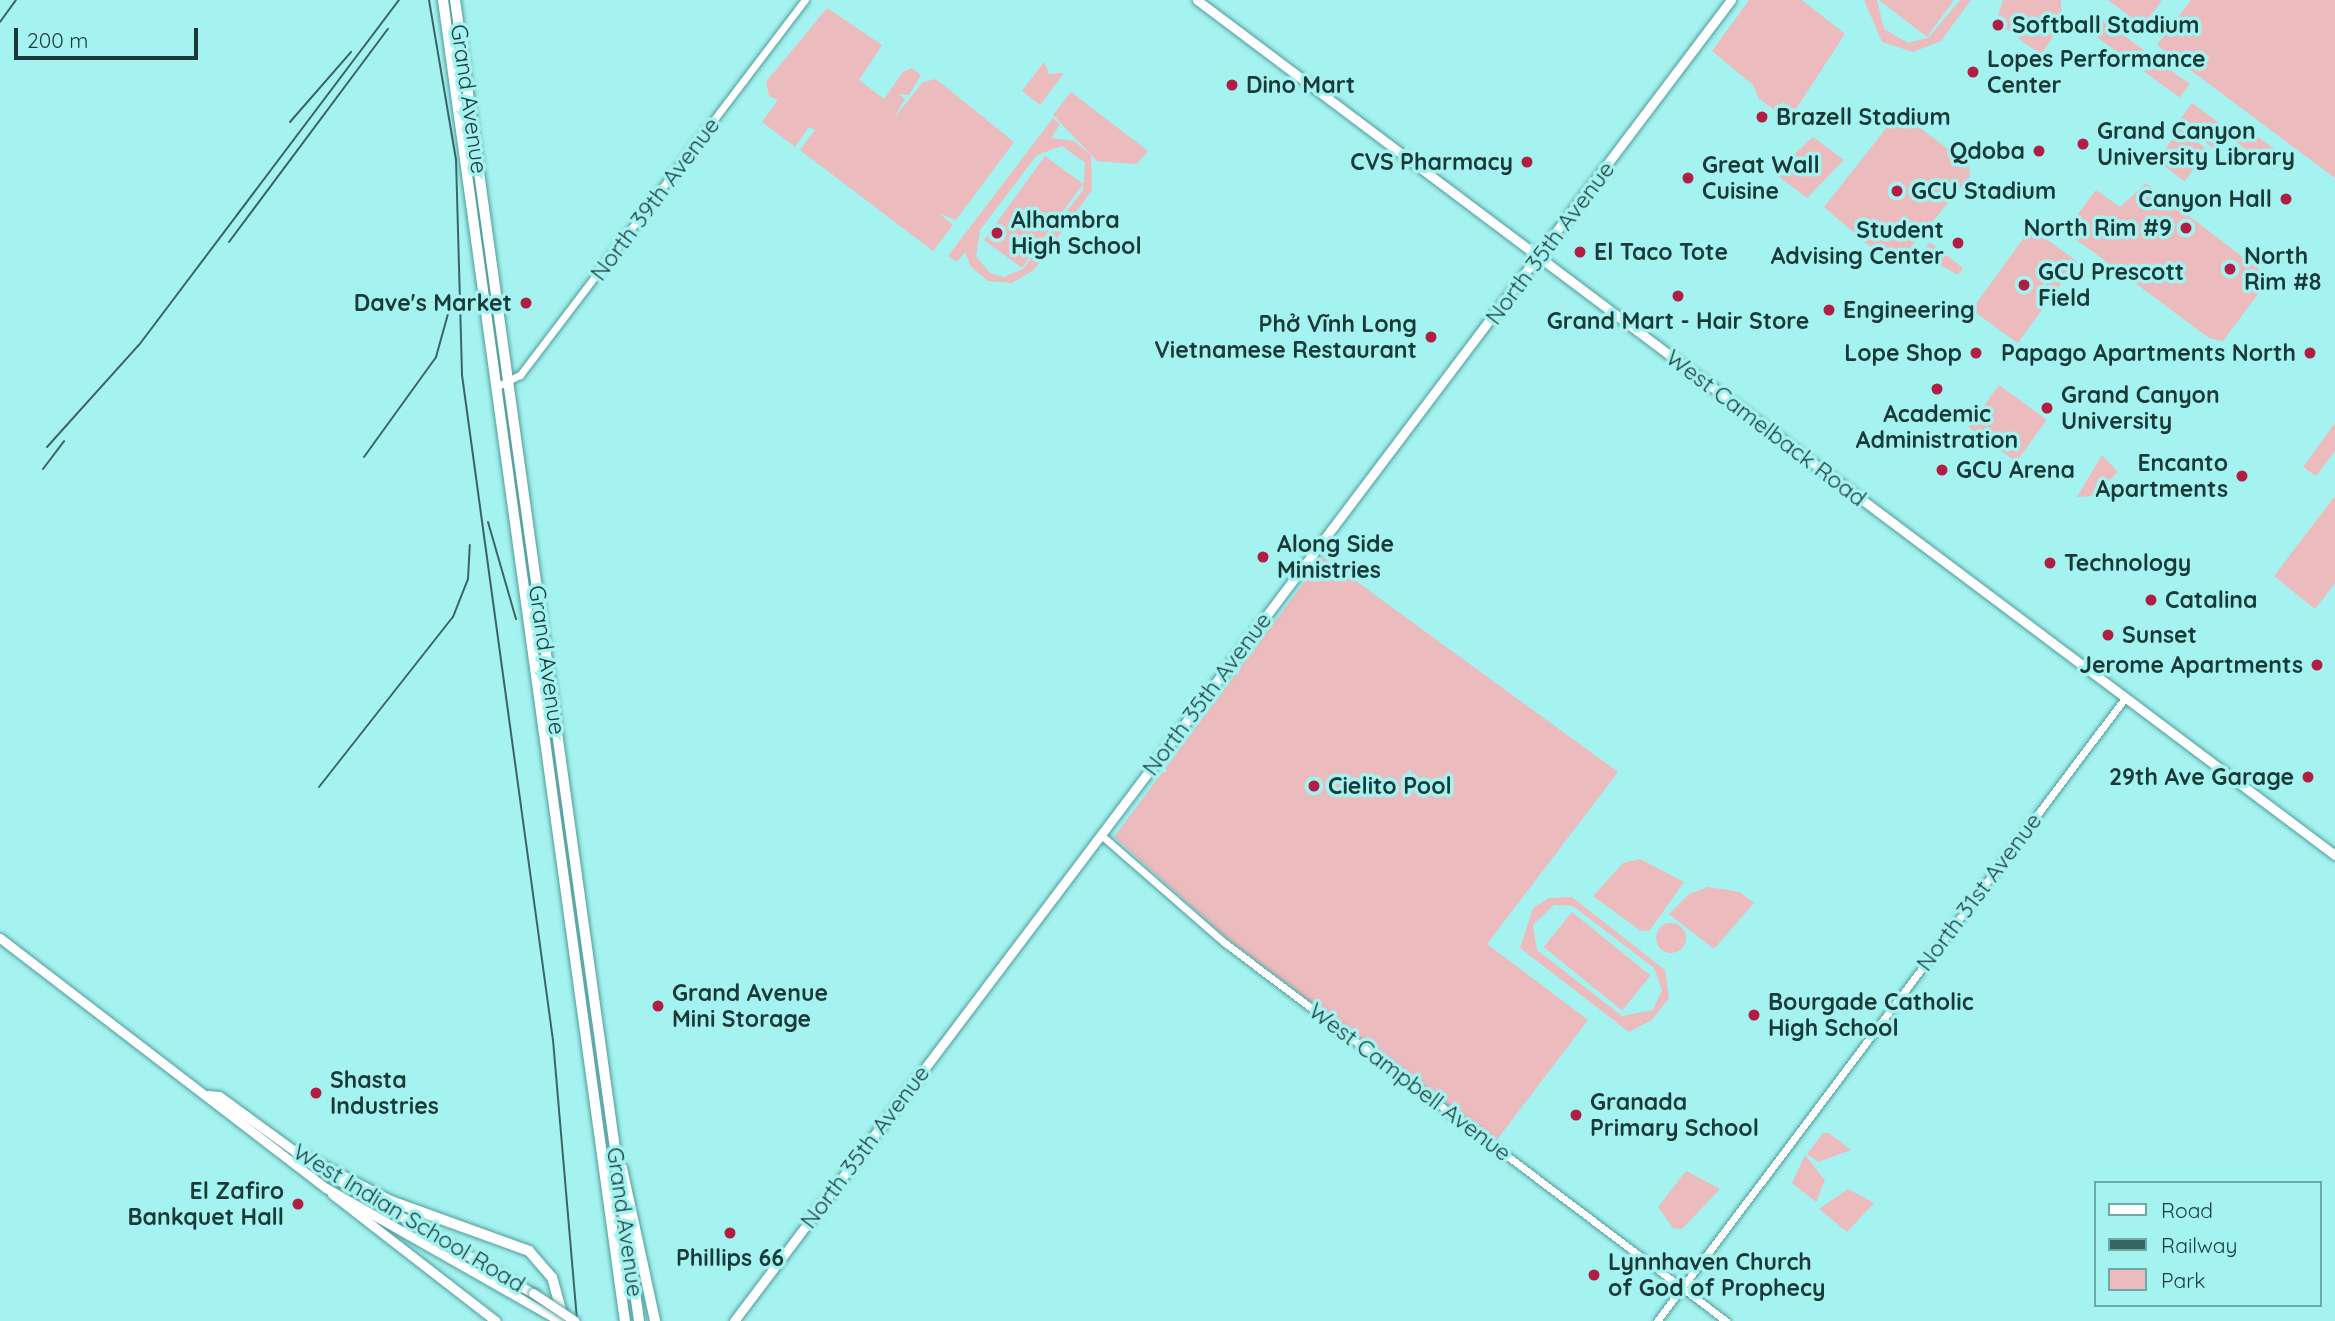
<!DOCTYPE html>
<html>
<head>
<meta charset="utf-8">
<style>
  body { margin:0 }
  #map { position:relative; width:2335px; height:1321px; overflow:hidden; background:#a5f3f0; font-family:Quicksand,sans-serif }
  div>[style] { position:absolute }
  .green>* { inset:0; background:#ebbbbe; transform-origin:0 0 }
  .round { border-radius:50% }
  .roads { filter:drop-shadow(0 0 2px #4f9c9a) drop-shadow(0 0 2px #4f9c9a) }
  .minor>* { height:7px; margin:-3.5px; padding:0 3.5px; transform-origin:3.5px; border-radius:3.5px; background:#fff }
  .major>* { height:9px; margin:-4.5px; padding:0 4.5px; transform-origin:4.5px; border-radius:4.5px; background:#fff }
  .highway>* { height:10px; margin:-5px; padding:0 5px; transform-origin:5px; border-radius:5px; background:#fff }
  .rail>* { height:2px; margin:-1px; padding:0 1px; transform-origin:1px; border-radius:1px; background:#3a6564 }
  .bridges { filter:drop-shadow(0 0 2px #4f9c9a) drop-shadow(0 0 2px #4f9c9a) }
  .major-bridge>* { height:9px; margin:-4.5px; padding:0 4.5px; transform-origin:4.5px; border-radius:4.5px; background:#fff }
  .dots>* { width:19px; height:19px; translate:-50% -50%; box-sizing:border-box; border:4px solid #a5f3f0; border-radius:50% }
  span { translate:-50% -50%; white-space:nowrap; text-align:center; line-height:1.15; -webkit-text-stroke:7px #a5f3f0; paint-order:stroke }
  .poi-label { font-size:23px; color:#193a39; font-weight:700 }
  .left { translate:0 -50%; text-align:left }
  .right { translate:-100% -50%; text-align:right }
  .street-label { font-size:23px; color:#193a39 }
  .legend { position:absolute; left:2094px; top:1181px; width:228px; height:126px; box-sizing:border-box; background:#a5f3f0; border:2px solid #6da9a7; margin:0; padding:9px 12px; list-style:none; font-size:21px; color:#193a39 }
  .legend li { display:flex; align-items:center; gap:14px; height:35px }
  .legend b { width:35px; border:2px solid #6da9a7 }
  .scale { position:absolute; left:14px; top:28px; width:184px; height:32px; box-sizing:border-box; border:4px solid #193a39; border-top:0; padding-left:9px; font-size:21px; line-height:24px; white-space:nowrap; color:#193a39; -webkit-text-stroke:5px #a5f3f0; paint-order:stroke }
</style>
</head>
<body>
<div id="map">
  <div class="green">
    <div style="clip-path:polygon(1749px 0,1802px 0,1845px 34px,1794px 112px,1781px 114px,1759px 99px,1753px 85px,1712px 51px)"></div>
    <div style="clip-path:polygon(1864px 0,1877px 0,1884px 29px,1908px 43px,1929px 37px,1960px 0,1971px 0,1941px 41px,1913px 52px,1882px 42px)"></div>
    <div style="clip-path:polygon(1879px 0,1954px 0,1927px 37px)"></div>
    <div style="clip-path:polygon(2003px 0,2061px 0,2061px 24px,2041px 55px,1996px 21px)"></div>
    <div style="clip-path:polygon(2108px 0,2162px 0,2143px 26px)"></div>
    <div style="clip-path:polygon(2191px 0,2335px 0,2335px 178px,2157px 45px)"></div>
    <div style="clip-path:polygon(827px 8px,882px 45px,859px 80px,884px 99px,903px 72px,912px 68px,921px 75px,909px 95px,899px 94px,905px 99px,894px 118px,923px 82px,936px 79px,1014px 142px,956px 220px,939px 213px,953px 225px,933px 251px,800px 150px,815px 130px,809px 127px,795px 147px,762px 122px,778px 100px,769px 96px,766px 82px)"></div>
    <div style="left:2101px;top:19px;width:64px;height:17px;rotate:36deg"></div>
    <div style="left:2154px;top:58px;width:44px;height:17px;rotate:36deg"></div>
    <div style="clip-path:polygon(1044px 62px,1049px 74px,1064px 73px,1040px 105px,1022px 91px)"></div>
    <div style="clip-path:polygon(1071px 92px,1148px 151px,1137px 164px,1097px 161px,1053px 115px)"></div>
    <div style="left:2192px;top:103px;width:47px;height:24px;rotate:36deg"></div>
    <div style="clip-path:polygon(1899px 112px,1969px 165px,1970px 177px,1894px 267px,1824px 207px)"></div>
    <div style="clip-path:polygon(evenodd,1053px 118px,1060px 124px,1051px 138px,1074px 141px,1091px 155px,1092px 190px,1034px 270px,1012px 283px,988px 281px,971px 267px,965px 252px,957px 262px,948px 256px,1053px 118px,1062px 146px,1085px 163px,1083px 190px,1023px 269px,1004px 277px,990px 273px,976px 256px,980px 230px,1037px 155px,1062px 146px)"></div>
    <div style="left:2180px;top:129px;width:35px;height:39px;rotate:37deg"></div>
    <div style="left:2247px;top:129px;width:46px;height:17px;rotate:36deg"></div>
    <div style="clip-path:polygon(1813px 137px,1844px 160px,1807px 198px,1774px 173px)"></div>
    <div style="left:1045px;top:156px;width:47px;height:104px;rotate:36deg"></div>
    <div style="clip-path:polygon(2146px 183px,2270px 278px,2223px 341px,2209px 338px,2065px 231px,2096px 190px,2120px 207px)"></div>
    <div style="left:2031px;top:228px;width:57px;height:101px;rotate:36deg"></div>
    <div style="clip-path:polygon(1930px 242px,1963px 268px,1958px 275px,1921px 254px)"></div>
    <div style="left:1999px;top:385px;width:59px;height:52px;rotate:36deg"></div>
    <div style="clip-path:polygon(2335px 423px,2335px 451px,2316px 476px,2303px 467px)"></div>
    <div style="clip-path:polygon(2102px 455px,2118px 472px,2092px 496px,2077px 497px)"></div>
    <div style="clip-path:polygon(2335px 496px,2335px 583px,2315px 609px,2274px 576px)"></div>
    <div style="clip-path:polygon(1323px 557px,1618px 772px,1487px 944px,1588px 1020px,1496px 1141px,1228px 939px,1114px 837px)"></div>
    <div style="clip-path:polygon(1640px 859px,1684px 882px,1650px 930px,1641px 931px,1593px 896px,1623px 863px)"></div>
    <div style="clip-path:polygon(1708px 887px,1740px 892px,1754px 903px,1714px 949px,1669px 914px,1689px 894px)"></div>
    <div style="clip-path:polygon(evenodd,1572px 897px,1665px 970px,1669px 998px,1652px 1020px,1629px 1032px,1520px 948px,1533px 908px,1549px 898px,1572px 897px,1554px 905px,1573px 906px,1654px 968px,1662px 990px,1653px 1010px,1622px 1016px,1537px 950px,1533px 925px,1554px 905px)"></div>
    <div style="left:1572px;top:912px;width:101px;height:45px;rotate:39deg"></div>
    <div class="round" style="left:1656px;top:923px;width:30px;height:30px"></div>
    <div style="clip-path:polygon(1823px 1133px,1829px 1133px,1851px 1150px,1818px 1162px,1807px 1154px)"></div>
    <div style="clip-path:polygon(1805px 1155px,1825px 1180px,1816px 1202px,1792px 1183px)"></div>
    <div style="clip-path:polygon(1686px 1171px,1720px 1189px,1682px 1229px,1673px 1228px,1658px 1207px)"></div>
    <div style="clip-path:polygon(1848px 1189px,1874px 1203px,1847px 1232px,1819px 1209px)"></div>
  </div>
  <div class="roads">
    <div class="minor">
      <div style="left:496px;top:387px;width:27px;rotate:-27deg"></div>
      <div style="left:520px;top:375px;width:471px;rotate:-52.8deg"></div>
      <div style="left:1101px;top:835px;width:164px;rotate:41.1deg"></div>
      <div style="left:1225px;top:943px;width:628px;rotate:37.03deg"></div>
      <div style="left:1657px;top:1321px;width:779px;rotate:-53.09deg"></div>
    </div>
    <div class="major">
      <div style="left:1197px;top:0;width:1423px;rotate:36.92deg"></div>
      <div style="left:0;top:938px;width:411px;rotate:37.5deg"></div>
      <div style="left:326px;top:1188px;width:269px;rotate:29.6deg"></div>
      <div style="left:208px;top:1095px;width:11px;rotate:5deg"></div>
      <div style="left:219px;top:1096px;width:100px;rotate:36.1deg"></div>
      <div style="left:311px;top:1164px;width:257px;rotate:30.2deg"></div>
      <div style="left:332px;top:1194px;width:207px;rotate:37.8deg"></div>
      <div style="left:734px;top:1321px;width:1655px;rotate:-52.96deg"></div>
    </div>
    <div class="highway">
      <div style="left:443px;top:0;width:1333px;rotate:82.16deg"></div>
      <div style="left:455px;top:0;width:1334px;rotate:82.07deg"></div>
      <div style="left:296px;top:1152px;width:107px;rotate:27.3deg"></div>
      <div style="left:391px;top:1201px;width:147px;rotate:19.9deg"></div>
      <div style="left:529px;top:1251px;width:35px;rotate:49deg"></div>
      <div style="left:552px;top:1277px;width:46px;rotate:74.7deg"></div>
      <div style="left:622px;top:1168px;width:157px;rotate:77.8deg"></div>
    </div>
  </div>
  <div class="rail">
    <div style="left:429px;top:0;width:161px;rotate:80.4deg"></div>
    <div style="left:456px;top:159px;width:216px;rotate:88.4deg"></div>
    <div style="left:462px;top:375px;width:671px;rotate:82.21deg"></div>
    <div style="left:553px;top:1040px;width:282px;rotate:85.1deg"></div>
    <div style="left:0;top:22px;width:27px;rotate:-54deg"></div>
    <div style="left:290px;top:122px;width:93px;rotate:-48.9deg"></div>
    <div style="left:229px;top:242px;width:266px;rotate:-53.3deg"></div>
    <div style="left:47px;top:447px;width:137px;rotate:-48deg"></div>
    <div style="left:139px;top:345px;width:432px;rotate:-53deg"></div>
    <div style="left:364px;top:457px;width:123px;rotate:-54.2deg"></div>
    <div style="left:436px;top:357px;width:63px;rotate:-74.4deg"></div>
    <div style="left:43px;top:469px;width:35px;rotate:-53deg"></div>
    <div style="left:488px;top:522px;width:101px;rotate:73.9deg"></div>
    <div style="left:319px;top:787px;width:216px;rotate:-51.8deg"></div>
    <div style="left:453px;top:617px;width:41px;rotate:-68.5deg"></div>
    <div style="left:468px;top:579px;width:34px;rotate:-87deg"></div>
  </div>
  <div class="bridges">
    <div class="major-bridge">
      <div style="left:533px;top:1293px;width:50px;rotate:33.7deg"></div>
    </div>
  </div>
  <div class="dots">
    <div style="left:1998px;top:25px;background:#b11e44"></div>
    <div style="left:1973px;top:72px;background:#b11e44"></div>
    <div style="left:1232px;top:85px;background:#b11e44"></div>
    <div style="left:1762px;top:117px;background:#b11e44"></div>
    <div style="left:2083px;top:144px;background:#b11e44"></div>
    <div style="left:2039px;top:151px;background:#b11e44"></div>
    <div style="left:1527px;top:162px;background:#b11e44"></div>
    <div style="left:1688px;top:178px;background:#b11e44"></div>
    <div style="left:1897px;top:191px;background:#b11e44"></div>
    <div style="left:2286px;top:199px;background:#b11e44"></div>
    <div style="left:2186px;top:228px;background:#b11e44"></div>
    <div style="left:997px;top:233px;background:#b11e44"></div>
    <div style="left:1958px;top:243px;background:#b11e44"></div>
    <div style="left:1580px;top:252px;background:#b11e44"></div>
    <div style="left:2230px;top:269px;background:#b11e44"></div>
    <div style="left:2024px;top:285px;background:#b11e44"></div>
    <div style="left:1678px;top:296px;background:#b11e44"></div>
    <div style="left:526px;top:303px;background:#b11e44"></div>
    <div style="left:1829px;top:310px;background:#b11e44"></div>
    <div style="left:1431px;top:337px;background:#b11e44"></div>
    <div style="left:1976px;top:353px;background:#b11e44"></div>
    <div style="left:2310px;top:353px;background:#b11e44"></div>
    <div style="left:1937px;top:389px;background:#b11e44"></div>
    <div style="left:2047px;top:408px;background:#b11e44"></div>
    <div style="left:1942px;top:470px;background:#b11e44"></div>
    <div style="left:2242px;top:476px;background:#b11e44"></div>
    <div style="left:1263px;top:557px;background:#b11e44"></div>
    <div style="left:2050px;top:563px;background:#b11e44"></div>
    <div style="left:2151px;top:600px;background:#b11e44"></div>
    <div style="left:2108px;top:635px;background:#b11e44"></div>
    <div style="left:2317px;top:665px;background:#b11e44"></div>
    <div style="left:2308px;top:777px;background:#b11e44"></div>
    <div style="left:1314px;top:786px;background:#b11e44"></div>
    <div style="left:658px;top:1006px;background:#b11e44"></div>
    <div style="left:1754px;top:1015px;background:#b11e44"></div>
    <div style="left:316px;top:1093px;background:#b11e44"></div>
    <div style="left:1576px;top:1115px;background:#b11e44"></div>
    <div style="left:298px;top:1204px;background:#b11e44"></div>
    <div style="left:730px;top:1233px;background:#b11e44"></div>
    <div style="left:1594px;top:1275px;background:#b11e44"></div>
  </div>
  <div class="poi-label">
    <span class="left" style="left:2012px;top:25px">Softball Stadium</span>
    <span class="left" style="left:1987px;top:72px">Lopes Performance<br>Center</span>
    <span class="left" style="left:1246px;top:85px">Dino Mart</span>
    <span class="left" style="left:1776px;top:117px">Brazell Stadium</span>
    <span class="left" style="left:2097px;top:144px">Grand Canyon<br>University Library</span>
    <span class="right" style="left:2025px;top:151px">Qdoba</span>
    <span class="right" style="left:1513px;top:162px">CVS Pharmacy</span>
    <span class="left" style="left:1702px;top:178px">Great Wall<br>Cuisine</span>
    <span class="left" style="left:1911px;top:191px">GCU Stadium</span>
    <span class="right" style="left:2272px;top:199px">Canyon Hall</span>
    <span class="left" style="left:1011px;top:233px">Alhambra<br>High School</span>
    <span class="right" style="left:2172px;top:228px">North Rim #9</span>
    <span class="right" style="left:1944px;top:243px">Student<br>Advising Center</span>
    <span class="left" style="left:1594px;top:252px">El Taco Tote</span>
    <span class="left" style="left:2244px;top:269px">North<br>Rim #8</span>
    <span class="left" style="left:2038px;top:285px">GCU Prescott<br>Field</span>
    <span class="right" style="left:512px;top:303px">Dave's Market</span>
    <span class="left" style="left:1843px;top:310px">Engineering</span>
    <span style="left:1678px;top:321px">Grand Mart - Hair Store</span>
    <span class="right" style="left:1417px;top:337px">Phở Vĩnh Long<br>Vietnamese Restaurant</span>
    <span class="right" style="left:1962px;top:353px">Lope Shop</span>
    <span class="right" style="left:2296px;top:353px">Papago Apartments North</span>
    <span class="left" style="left:2061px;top:408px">Grand Canyon<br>University</span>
    <span style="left:1937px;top:427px">Academic<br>Administration</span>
    <span class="right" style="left:2228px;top:476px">Encanto<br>Apartments</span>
    <span class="left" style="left:1956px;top:470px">GCU Arena</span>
    <span class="left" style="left:1277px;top:557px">Along Side<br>Ministries</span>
    <span class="left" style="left:2064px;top:563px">Technology</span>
    <span class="left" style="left:2165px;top:600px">Catalina</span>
    <span class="left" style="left:2122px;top:635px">Sunset</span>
    <span class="right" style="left:2303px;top:665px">Jerome Apartments</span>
    <span class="right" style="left:2294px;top:777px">29th Ave Garage</span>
    <span class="left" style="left:1328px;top:786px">Cielito Pool</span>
    <span class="left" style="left:672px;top:1006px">Grand Avenue<br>Mini Storage</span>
    <span class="left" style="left:1768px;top:1015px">Bourgade Catholic<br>High School</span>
    <span class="left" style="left:330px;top:1093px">Shasta<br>Industries</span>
    <span class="left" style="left:1590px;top:1115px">Granada<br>Primary School</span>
    <span class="right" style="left:284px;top:1204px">El Zafiro<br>Bankquet Hall</span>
    <span style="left:730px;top:1258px">Phillips 66</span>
    <span class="left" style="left:1608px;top:1275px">Lynnhaven Church<br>of God of Prophecy</span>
  </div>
  <div class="street-label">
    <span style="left:469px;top:99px;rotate:82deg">Grand Avenue</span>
    <span style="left:655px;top:199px;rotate:-53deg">North 39th Avenue</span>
    <span style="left:1550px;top:243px;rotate:-53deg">North 35th Avenue</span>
    <span style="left:1766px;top:428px;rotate:37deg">West Camelback Road</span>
    <span style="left:547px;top:660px;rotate:82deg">Grand Avenue</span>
    <span style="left:1207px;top:694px;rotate:-53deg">North 35th Avenue</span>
    <span style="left:1979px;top:892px;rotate:-53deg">North 31st Avenue</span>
    <span style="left:1410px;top:1082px;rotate:37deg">West Campbell Avenue</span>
    <span style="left:865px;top:1147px;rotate:-53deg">North 35th Avenue</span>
    <span style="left:409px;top:1218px;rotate:31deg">West Indian School Road</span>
    <span style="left:625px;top:1222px;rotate:82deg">Grand Avenue</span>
  </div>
  <ul class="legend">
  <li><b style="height:9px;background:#fff"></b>Road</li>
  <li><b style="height:9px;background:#3a6564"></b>Railway</li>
  <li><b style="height:19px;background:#ebbbbe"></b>Park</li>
  </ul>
  <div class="scale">200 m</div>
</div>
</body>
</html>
